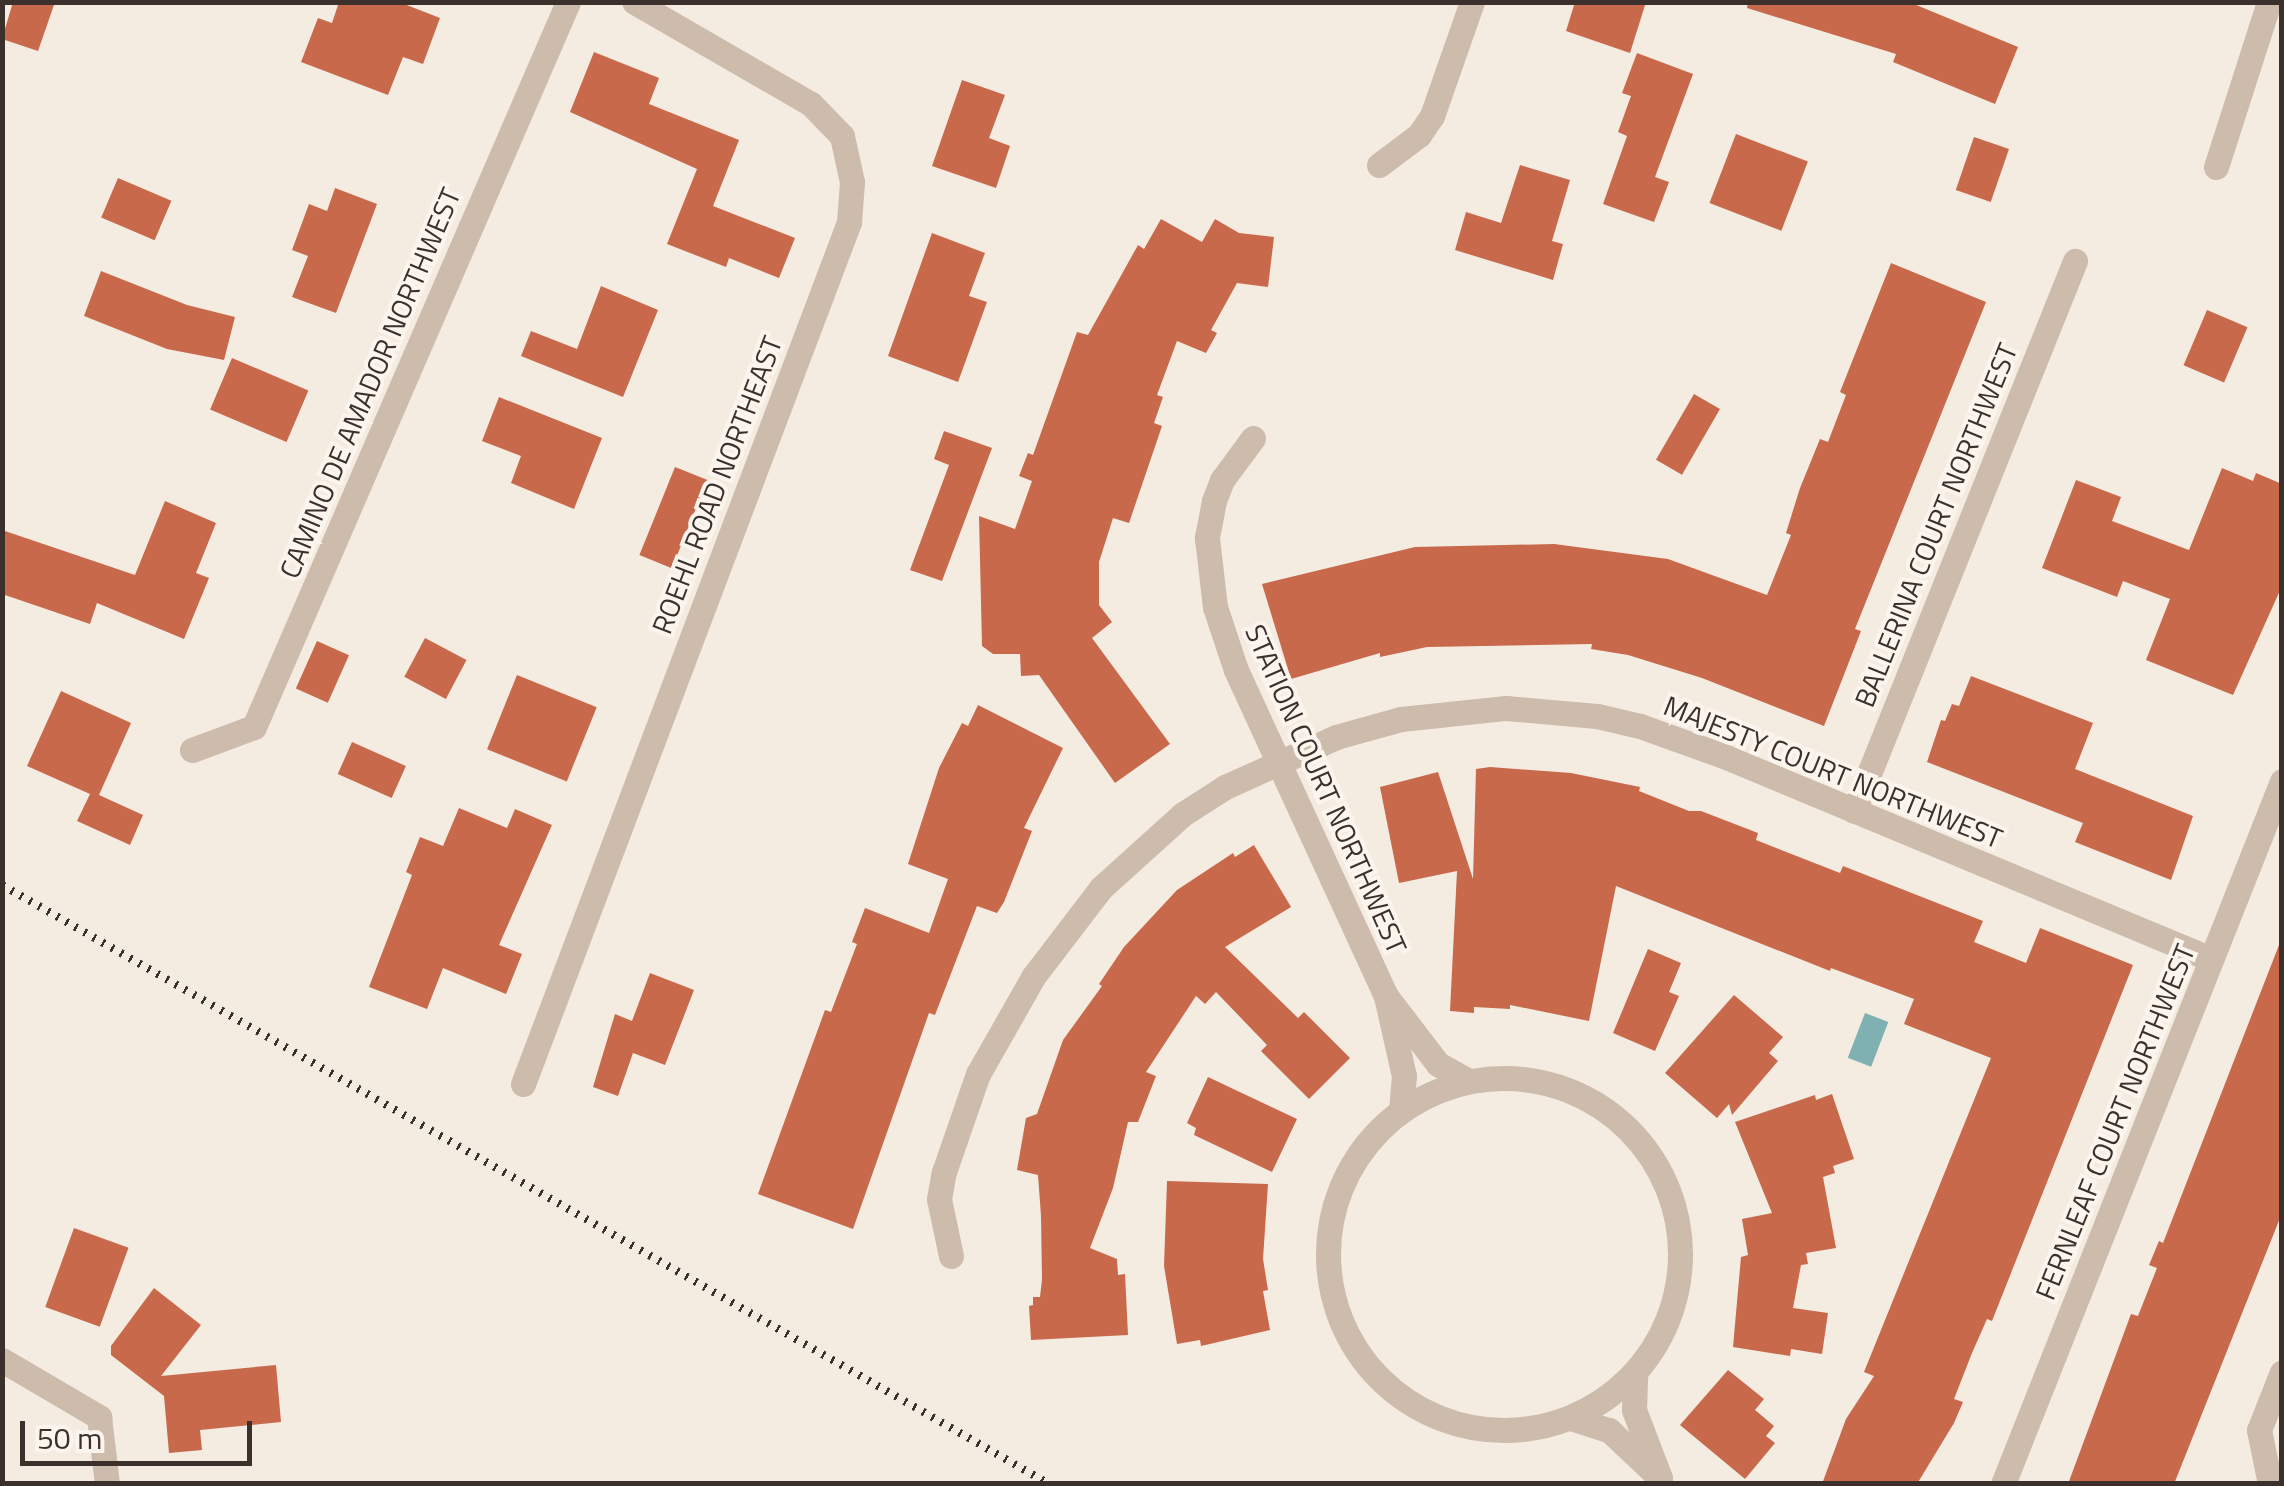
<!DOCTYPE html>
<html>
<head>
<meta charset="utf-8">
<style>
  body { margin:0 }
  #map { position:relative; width:2284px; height:1486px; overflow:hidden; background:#f4ebe1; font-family:"Titillium Web",sans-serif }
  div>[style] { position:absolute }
  .water>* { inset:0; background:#7fb0b2; transform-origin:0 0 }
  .building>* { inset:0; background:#c8694b; transform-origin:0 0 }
  .minor>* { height:25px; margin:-12.5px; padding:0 12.5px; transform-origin:12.5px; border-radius:12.5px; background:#cdbbac }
  .minor>.ring { margin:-12.5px; padding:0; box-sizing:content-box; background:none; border:25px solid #cdbbac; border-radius:50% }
  .rail>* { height:8px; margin-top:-4px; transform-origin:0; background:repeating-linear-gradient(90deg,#3b302b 0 2.5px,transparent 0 10.5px) }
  span { translate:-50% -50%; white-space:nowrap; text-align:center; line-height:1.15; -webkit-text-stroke:8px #fbf5ee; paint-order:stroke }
  .street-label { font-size:28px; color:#3b302b }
  .frame { position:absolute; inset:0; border:5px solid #3b302b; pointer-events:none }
  .scale { position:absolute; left:20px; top:1421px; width:232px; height:45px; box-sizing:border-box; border:5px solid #3b302b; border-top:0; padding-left:12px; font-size:30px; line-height:35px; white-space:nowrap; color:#3b302b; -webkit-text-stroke:8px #fbf5ee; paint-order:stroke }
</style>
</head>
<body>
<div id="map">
  <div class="water">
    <div style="left:1865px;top:1013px;width:25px;height:48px;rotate:21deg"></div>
  </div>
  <div class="building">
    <div style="clip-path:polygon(13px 2px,55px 2px,38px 51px,2px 39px)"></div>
    <div style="clip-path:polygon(339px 2px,399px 2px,440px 18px,423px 64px,403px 57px,388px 95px,301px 62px,318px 18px,332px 23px)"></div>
    <div style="clip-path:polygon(1575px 2px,1646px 2px,1630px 53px,1566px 31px)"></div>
    <div style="clip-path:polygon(1748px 2px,1909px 2px,2018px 47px,1995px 104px,1893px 62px,1896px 54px,1747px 8px)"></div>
    <div style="clip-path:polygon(594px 52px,659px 78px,649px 104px,739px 140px,713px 206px,795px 238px,779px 278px,729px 258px,726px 267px,667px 244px,697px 169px,570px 112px)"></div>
    <div style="clip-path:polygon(1637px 53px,1693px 74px,1655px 177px,1669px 182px,1654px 222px,1603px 204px,1627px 136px,1618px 132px,1631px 96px,1622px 93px)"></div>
    <div style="clip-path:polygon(962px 80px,1005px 95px,989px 138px,1010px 146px,996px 188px,932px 166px)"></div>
    <div style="left:1736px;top:134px;width:77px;height:74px;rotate:21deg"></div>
    <div style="left:1974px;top:137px;width:37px;height:56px;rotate:19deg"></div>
    <div style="clip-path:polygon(1520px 165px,1570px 180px,1552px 241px,1563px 244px,1553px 280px,1455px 250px,1466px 212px,1501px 223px)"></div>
    <div style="left:118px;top:178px;width:58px;height:43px;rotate:23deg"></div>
    <div style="clip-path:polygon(335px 188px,377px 204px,336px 313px,292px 297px,308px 256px,292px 250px,309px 204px,327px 211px)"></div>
    <div style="clip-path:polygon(1161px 219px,1202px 242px,1215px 219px,1239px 233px,1274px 237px,1268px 287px,1237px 283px,1211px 330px,1217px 333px,1206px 353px,1177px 341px,1157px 395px,1163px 397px,1154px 423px,1162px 426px,1129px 523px,1113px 518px,1099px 562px,1099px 605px,1112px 622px,1092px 638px,1170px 744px,1115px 783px,1039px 675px,1021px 676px,1020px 654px,993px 654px,982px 646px,979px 516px,1015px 529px,1032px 481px,1019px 476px,1028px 453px,1033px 455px,1077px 332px,1088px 335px,1138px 245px,1144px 249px)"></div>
    <div style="clip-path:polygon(932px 233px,985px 253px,969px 296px,987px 302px,958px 382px,888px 356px)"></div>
    <div style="clip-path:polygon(1891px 263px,1986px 302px,1855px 629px,1861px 631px,1824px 726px,1702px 678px,1628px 655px,1591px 649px,1592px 644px,1427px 647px,1380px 657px,1380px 653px,1291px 679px,1262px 584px,1415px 547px,1554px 544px,1668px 559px,1767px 595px,1791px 535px,1786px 533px,1800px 488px,1820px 439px,1828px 442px,1846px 395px,1840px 392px)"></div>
    <div style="clip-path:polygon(101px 271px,187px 305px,235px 317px,224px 360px,167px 349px,84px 316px)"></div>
    <div style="clip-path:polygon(601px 286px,658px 310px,623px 397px,521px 356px,531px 331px,577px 349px)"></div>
    <div style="left:2207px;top:310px;width:44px;height:60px;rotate:23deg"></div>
    <div style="left:232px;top:358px;width:83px;height:56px;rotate:23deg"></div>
    <div style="left:1694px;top:394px;width:30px;height:76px;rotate:30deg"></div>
    <div style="clip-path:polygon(499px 397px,602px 438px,574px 509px,511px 483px,521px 456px,482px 441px)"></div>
    <div style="clip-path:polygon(944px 431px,992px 448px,942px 581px,910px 570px,949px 465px,934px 459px)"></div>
    <div style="left:675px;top:467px;width:35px;height:95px;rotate:22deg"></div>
    <div style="clip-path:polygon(2222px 468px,2253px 481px,2256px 473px,2282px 484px,2282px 586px,2233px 695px,2146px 660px,2170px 599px,2123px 581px,2117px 597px,2042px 568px,2076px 480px,2121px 497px,2112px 521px,2189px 550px)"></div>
    <div style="clip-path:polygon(165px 501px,216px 523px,196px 573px,209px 578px,184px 639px,97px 603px,90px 624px,2px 594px,2px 530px,135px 575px)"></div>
    <div style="left:425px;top:638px;width:47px;height:44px;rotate:28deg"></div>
    <div style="left:317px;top:641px;width:35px;height:52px;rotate:24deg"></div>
    <div style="left:517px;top:675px;width:86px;height:80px;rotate:22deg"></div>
    <div style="clip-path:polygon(1971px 676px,2093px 723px,2075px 769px,2193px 816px,2171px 880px,2075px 842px,2083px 823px,1927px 762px,1941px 720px,1945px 721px,1952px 704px,1959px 706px)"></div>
    <div style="clip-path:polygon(61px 691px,131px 723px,99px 795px,143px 815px,130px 845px,77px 821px,90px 794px,27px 766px)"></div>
    <div style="clip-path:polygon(978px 705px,1063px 748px,1024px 828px,1032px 831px,1004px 902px,997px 913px,977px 906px,935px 1015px,929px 1013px,853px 1229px,758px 1194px,825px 1010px,831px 1012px,857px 944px,852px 942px,865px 908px,929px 933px,948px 879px,908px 864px,939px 768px,962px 723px,968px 726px)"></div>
    <div style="left:352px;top:742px;width:59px;height:35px;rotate:24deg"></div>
    <div style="clip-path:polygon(1490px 767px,1571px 773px,1640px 787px,1639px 791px,1689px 811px,1701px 811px,1758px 833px,1756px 840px,1840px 873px,1843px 866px,1983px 921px,1974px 942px,2026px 963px,2040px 928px,2133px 965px,1992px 1321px,1987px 1319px,1972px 1353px,1954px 1399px,1963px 1402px,1954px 1423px,1917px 1484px,1822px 1484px,1846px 1419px,1874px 1376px,1864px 1372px,1991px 1058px,1904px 1024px,1914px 999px,1831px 968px,1830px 971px,1616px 886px,1589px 1021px,1510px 1005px,1510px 1009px,1474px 1007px,1474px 1013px,1450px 1011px,1457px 871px,1399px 883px,1380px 787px,1438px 772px,1473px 879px,1476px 769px)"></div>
    <div style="clip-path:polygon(459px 808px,507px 828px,515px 809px,552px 825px,499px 945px,522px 954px,506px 994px,443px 968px,427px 1009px,369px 987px,412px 875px,406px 872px,420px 837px,443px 846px)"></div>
    <div style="clip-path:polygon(1254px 845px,1291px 907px,1225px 947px,1298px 1018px,1304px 1012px,1350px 1058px,1309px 1099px,1261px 1051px,1267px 1045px,1216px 992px,1205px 1004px,1196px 996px,1146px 1072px,1156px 1076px,1138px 1122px,1128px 1122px,1113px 1188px,1090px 1248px,1117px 1259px,1118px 1275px,1125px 1274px,1128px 1335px,1031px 1340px,1029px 1306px,1033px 1305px,1033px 1297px,1040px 1297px,1042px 1279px,1041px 1216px,1038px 1175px,1017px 1170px,1026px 1118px,1037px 1114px,1063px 1040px,1102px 986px,1099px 984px,1124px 947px,1177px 890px,1233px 853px,1235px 857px)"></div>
    <div style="clip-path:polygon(2279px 945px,2282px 1213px,2174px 1484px,2068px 1484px,2131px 1314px,2138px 1316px,2157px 1268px,2149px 1265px,2159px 1241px,2163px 1243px)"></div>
    <div style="clip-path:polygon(1648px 949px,1681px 963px,1669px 992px,1679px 996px,1655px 1051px,1613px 1033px)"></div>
    <div style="clip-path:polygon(650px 973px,694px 990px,665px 1065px,633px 1053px,618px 1096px,593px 1087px,615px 1014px,632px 1021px)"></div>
    <div style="clip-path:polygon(1734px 995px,1783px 1037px,1769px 1053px,1778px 1061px,1732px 1115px,1729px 1104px,1717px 1118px,1665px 1073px)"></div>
    <div style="clip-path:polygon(1208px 1077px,1297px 1119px,1272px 1172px,1194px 1135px,1196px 1128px,1187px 1123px)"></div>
    <div style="clip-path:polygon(1832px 1094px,1854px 1159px,1833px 1166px,1835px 1173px,1823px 1177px,1836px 1248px,1806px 1253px,1808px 1264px,1801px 1265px,1793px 1308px,1828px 1313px,1822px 1354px,1791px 1349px,1790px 1356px,1733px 1347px,1741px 1257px,1748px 1255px,1742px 1219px,1772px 1213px,1735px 1122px,1815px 1095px,1816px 1100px)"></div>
    <div style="clip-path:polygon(1167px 1181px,1268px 1184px,1263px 1259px,1268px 1290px,1263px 1291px,1270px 1330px,1201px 1346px,1200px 1340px,1177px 1344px,1164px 1266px)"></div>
    <div style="left:74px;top:1228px;width:58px;height:84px;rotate:20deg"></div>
    <div style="clip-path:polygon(154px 1288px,201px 1325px,161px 1376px,276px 1365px,281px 1422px,200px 1430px,202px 1450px,169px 1453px,164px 1396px,111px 1355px,111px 1346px)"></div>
    <div style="clip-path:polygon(1728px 1370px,1764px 1399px,1755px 1410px,1774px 1426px,1766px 1436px,1775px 1443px,1745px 1479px,1680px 1425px)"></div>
  </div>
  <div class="minor">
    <div style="left:1379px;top:165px;width:50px;rotate:-36.9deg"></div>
    <div style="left:1419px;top:135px;width:23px;rotate:-56deg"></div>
    <div style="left:1432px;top:116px;width:121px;rotate:-70.7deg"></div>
    <div style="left:2216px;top:167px;width:173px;rotate:-72.2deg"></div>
    <div style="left:1253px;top:438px;width:52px;rotate:126.4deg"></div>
    <div style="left:1222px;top:480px;width:22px;rotate:111deg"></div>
    <div style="left:1214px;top:501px;width:38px;rotate:101deg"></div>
    <div style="left:1207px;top:538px;width:69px;rotate:83.4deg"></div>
    <div style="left:1215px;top:607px;width:66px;rotate:71.6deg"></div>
    <div style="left:1236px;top:670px;width:359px;rotate:65.3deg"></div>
    <div style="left:192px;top:750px;width:66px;rotate:-20.4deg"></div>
    <div style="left:254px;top:727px;width:790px;rotate:-66.58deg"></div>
    <div style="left:1854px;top:811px;width:593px;rotate:-68.11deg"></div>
    <div class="ring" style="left:1328px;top:1078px;width:327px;height:327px"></div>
    <div style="left:523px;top:1084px;width:922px;rotate:-69.28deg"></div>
    <div style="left:849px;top:222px;width:40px;rotate:-85.7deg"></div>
    <div style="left:852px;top:182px;width:47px;rotate:-102.3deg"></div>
    <div style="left:842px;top:136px;width:45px;rotate:-134.1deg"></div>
    <div style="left:811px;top:104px;width:204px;rotate:-150deg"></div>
    <div style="left:1401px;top:1110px;width:34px;rotate:-85deg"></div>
    <div style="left:1404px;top:1076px;width:82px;rotate:-102.7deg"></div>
    <div style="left:1386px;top:996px;width:86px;rotate:52.6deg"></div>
    <div style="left:1438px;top:1064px;width:35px;rotate:29deg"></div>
    <div style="left:951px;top:1256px;width:58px;rotate:-101.9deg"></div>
    <div style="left:939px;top:1199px;width:27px;rotate:-80deg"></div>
    <div style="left:944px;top:1172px;width:104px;rotate:-70.9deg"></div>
    <div style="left:978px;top:1074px;width:112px;rotate:-60.4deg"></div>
    <div style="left:1033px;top:977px;width:112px;rotate:-52.6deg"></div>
    <div style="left:1101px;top:888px;width:110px;rotate:-42.1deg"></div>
    <div style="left:1183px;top:814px;width:50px;rotate:-32.7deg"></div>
    <div style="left:1225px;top:787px;width:122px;rotate:-24.2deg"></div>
    <div style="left:1336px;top:737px;width:67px;rotate:-15.5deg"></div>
    <div style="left:1401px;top:719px;width:106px;rotate:-6deg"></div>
    <div style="left:1506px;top:708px;width:91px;rotate:5deg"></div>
    <div style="left:1597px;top:716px;width:44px;rotate:13.1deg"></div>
    <div style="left:1640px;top:726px;width:91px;rotate:19.8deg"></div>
    <div style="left:1726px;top:757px;width:525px;rotate:22.61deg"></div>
    <div style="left:2px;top:1360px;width:113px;rotate:30.4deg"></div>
    <div style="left:99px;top:1417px;width:67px;rotate:83.2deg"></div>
    <div style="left:1571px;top:1418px;width:40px;rotate:18deg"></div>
    <div style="left:1609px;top:1430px;width:70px;rotate:43.3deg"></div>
    <div style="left:1660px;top:1478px;width:73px;rotate:-110.9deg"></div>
    <div style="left:1634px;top:1410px;width:37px;rotate:-88deg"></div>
    <div style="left:2003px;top:1484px;width:756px;rotate:-68.35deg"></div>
    <div style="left:2270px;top:1484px;width:55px;rotate:-101.5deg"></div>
    <div style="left:2259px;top:1430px;width:62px;rotate:-68.4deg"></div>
  </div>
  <div class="rail">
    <div style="left:2px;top:885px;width:1206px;rotate:29.77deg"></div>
  </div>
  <div class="street-label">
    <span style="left:370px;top:383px;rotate:-67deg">CAMINO DE AMADOR NORTHWEST</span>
    <span style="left:717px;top:485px;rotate:-69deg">ROEHL ROAD NORTHEAST</span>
    <span style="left:1936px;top:525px;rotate:-68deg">BALLERINA COURT NORTHWEST</span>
    <span style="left:1833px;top:772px;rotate:22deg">MAJESTY COURT NORTHWEST</span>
    <span style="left:1326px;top:789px;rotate:66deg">STATION COURT NORTHWEST</span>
    <span style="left:2115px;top:1122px;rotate:-68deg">FERNLEAF COURT NORTHWEST</span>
  </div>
  <div class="frame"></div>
  <div class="scale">50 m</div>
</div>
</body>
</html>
